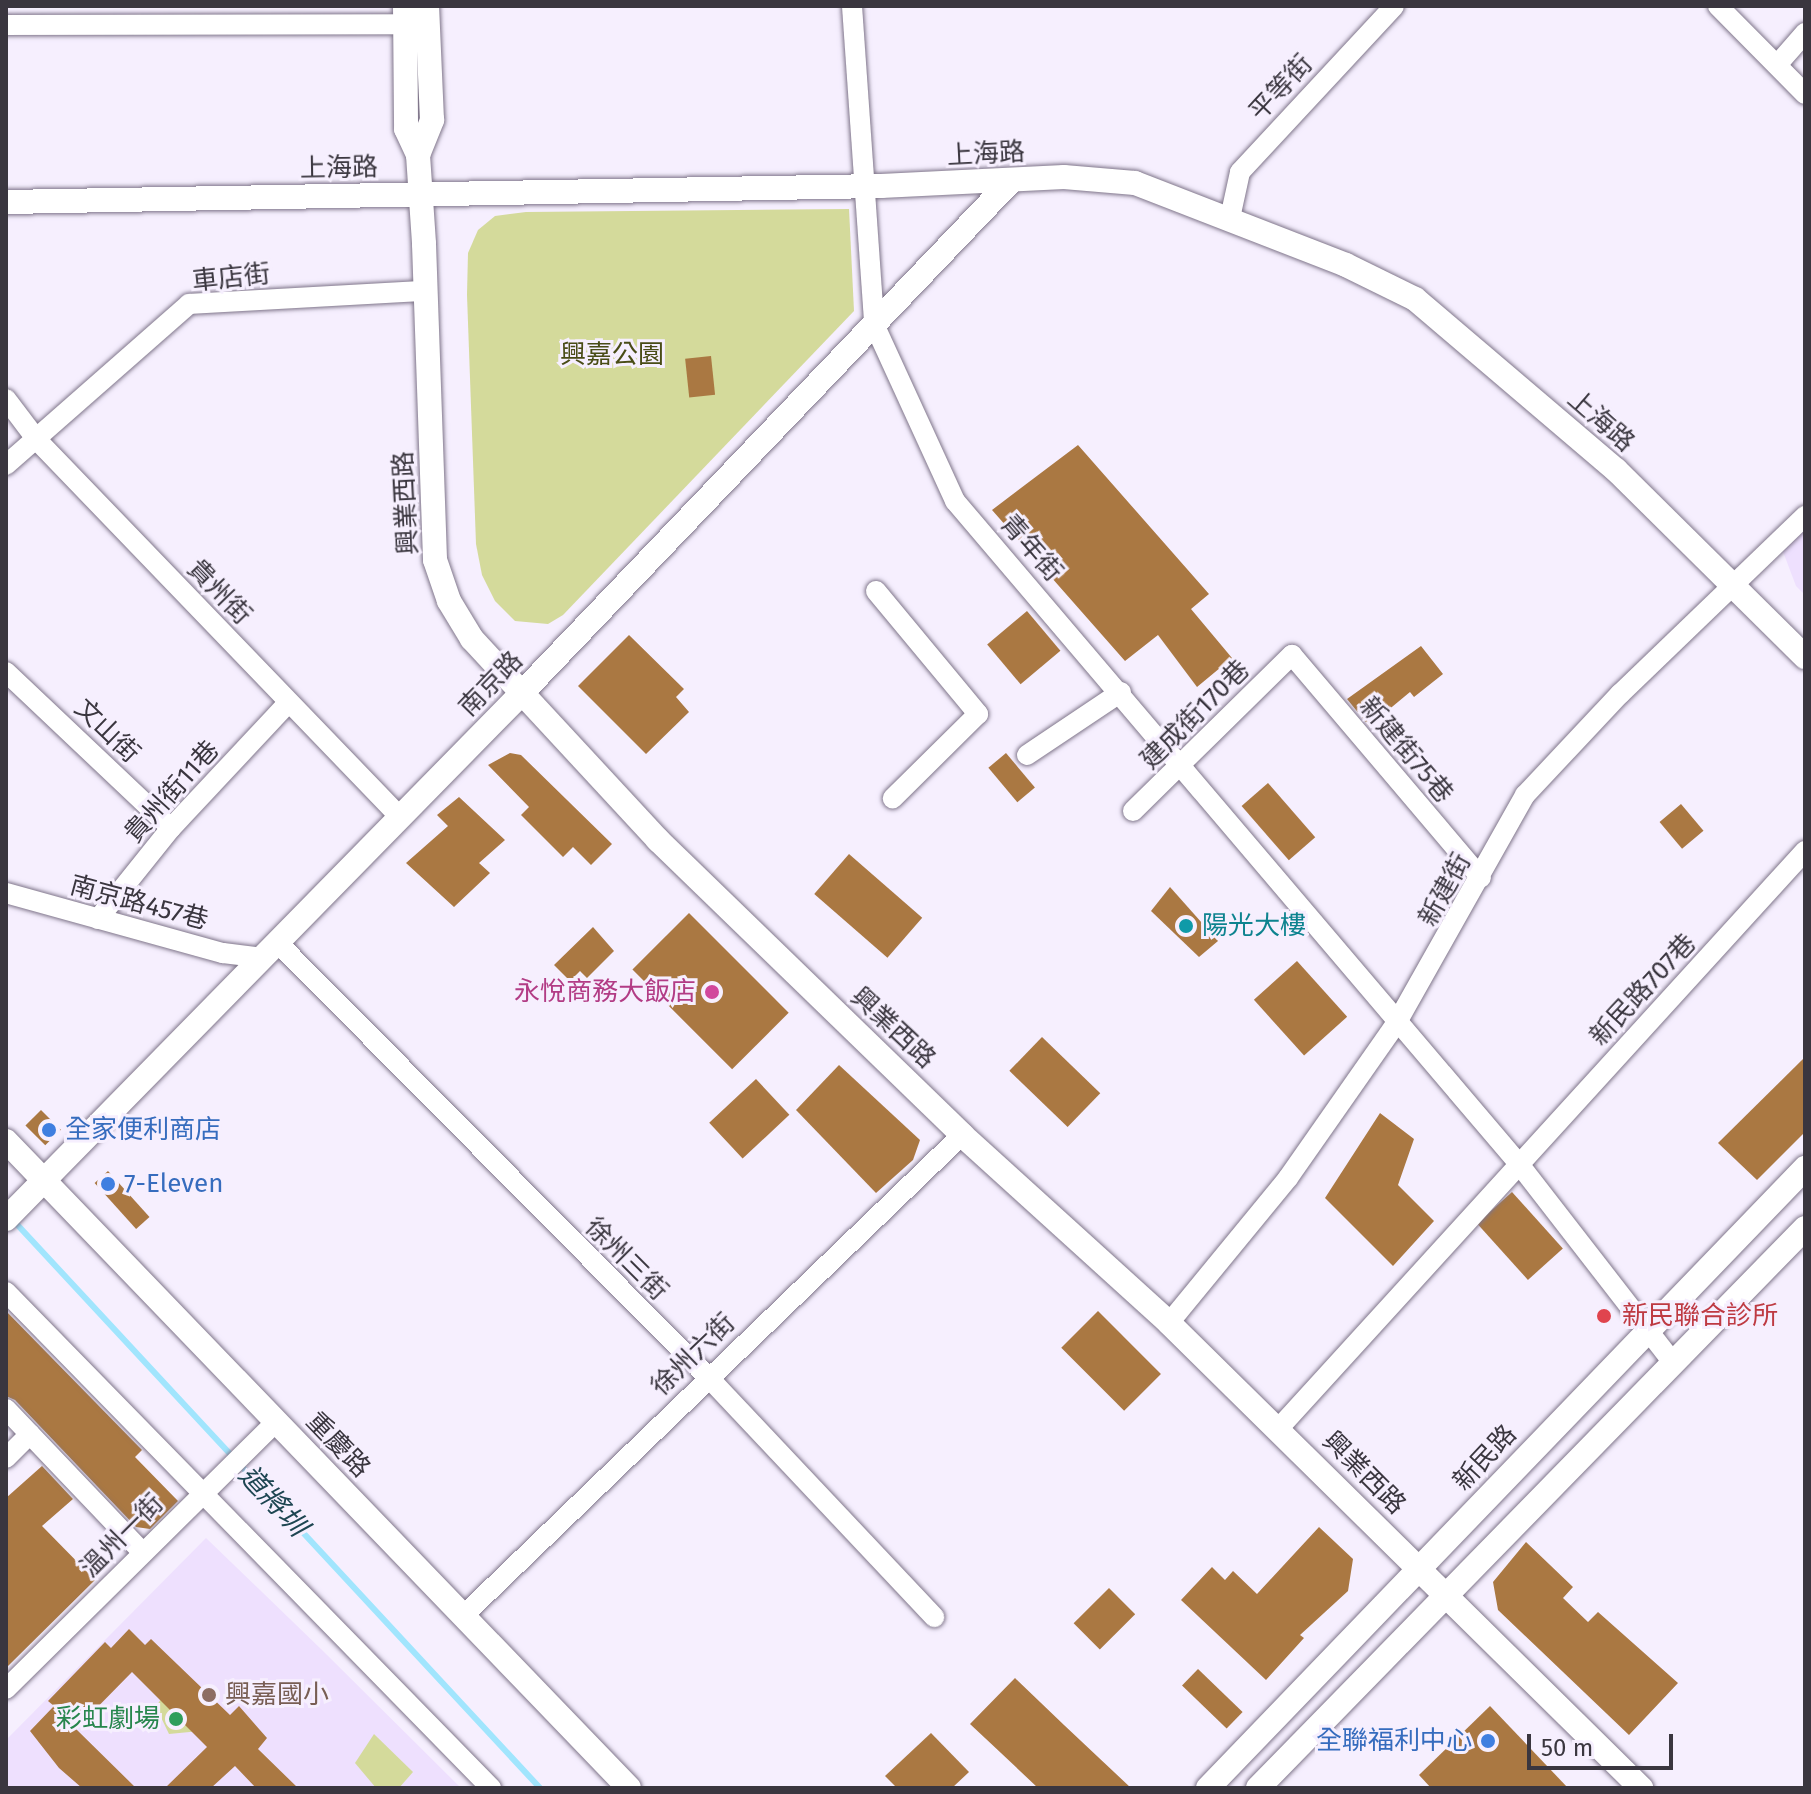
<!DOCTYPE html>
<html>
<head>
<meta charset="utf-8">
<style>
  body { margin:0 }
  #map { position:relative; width:1811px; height:1794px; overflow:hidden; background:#f6effe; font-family:"Fira Sans","Noto Sans TC",sans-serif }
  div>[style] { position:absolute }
  .built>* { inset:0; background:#eee0fe }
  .green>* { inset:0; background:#d4da9b }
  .stream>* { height:6px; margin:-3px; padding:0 3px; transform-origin:3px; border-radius:3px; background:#a1e5fd }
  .building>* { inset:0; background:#aa7842; transform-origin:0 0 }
  .roads { filter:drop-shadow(0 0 2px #7f758a) drop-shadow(0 0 2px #7f758a) }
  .minor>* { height:20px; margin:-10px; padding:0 10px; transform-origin:10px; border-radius:10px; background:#fff }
  .tertiary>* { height:24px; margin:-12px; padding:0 12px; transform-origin:12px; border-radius:12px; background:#fff }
  .dots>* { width:22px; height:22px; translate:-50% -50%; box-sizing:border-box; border:4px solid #f6effe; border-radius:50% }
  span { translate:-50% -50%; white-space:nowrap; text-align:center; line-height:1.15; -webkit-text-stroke:6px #f6effe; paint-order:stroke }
  .street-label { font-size:26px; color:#3a363f }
  .park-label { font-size:26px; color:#494c16 }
  .culture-label { font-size:26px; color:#0d838f }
  .left { translate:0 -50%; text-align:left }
  .hotel-label { font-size:26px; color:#b23c85 }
  .right { translate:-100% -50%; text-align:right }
  .shop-label { font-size:26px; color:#366cbe }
  .health-label { font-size:26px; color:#be3a42 }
  .education-label { font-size:26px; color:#785e54 }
  .leisure-label { font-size:26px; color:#27864d }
  .water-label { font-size:28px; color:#1e4652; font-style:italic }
  .frame { position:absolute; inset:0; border:8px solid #3a363f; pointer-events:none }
  .scale { position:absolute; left:1527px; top:1734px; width:146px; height:36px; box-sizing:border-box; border:4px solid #3a363f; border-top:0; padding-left:10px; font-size:24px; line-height:28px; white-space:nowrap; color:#3a363f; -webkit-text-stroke:6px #f6effe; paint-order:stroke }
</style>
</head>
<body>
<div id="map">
  <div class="built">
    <div style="clip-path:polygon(1805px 528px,1805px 595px,1796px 586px,1782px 549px)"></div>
    <div style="clip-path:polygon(206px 1538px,322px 1650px,461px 1788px,6px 1788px,6px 1740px)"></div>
  </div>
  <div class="green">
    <div style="clip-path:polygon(849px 209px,854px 311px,563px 615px,548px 624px,515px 621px,495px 601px,482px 575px,476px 544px,467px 295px,468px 253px,478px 230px,495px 216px,526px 212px)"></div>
    <div style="clip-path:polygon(165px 1692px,200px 1731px,169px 1734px,156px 1707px)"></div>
    <div style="clip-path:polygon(374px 1734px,413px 1772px,399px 1788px,376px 1788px,355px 1763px)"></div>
  </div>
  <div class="stream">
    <div style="left:12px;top:1219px;width:776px;rotate:47.14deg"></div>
  </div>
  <div class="building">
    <div style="left:711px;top:356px;width:39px;height:26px;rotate:84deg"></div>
    <div style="clip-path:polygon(1078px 445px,1209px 594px,1191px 609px,1232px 658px,1197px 687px,1158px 635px,1125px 661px,992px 510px)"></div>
    <div style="left:1027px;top:611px;width:52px;height:52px;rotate:50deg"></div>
    <div style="clip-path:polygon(629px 635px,684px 689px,676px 697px,689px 712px,646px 754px,578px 686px)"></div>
    <div style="clip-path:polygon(1421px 646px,1443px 674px,1414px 697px,1410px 692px,1369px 726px,1347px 699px)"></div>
    <div style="clip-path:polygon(510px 753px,521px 755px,612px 844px,591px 865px,573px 847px,563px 857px,521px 815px,529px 807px,488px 765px)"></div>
    <div style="left:1006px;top:753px;width:45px;height:23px;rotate:50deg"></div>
    <div style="left:1268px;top:783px;width:72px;height:35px;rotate:49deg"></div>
    <div style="clip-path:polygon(459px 797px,505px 840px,479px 863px,490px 873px,454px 907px,406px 863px,448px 826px,437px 815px)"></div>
    <div style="left:1681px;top:804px;width:35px;height:28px;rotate:50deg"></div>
    <div style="left:849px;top:854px;width:97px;height:53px;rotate:41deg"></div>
    <div style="clip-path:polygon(1170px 887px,1218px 941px,1199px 957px,1151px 911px)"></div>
    <div style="left:689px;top:913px;width:141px;height:80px;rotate:45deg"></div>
    <div style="clip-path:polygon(593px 927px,614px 951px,587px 978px,580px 971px,570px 981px,554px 965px)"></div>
    <div style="left:1297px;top:961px;width:75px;height:58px;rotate:48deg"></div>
    <div style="left:1042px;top:1037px;width:81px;height:47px;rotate:44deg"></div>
    <div style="clip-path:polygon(1805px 1057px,1805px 1132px,1757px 1180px,1718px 1143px)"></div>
    <div style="clip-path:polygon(839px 1065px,920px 1140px,913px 1160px,876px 1193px,796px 1110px)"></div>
    <div style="left:756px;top:1079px;width:49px;height:64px;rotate:47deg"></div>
    <div style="left:41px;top:1110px;width:28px;height:22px;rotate:45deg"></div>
    <div style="clip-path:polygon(1380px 1113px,1414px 1139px,1398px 1185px,1434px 1221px,1393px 1266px,1325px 1198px)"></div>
    <div style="left:108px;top:1171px;width:62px;height:18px;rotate:48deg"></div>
    <div style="left:1512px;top:1192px;width:76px;height:47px;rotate:48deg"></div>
    <div style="clip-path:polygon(6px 1311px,142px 1450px,135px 1457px,178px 1501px,150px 1529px,136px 1527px,15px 1400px,6px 1396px)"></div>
    <div style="left:1098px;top:1311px;width:89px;height:52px;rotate:45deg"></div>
    <div style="clip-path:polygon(42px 1466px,73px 1499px,42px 1526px,95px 1580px,6px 1668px,6px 1498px)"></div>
    <div style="clip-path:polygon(1319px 1527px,1353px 1559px,1348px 1591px,1300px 1635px,1304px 1638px,1266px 1680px,1181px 1600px,1212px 1567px,1225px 1580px,1233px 1571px,1257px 1594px)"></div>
    <div style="clip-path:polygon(1526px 1542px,1573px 1587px,1563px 1598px,1588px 1622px,1598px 1612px,1678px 1683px,1629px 1735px,1498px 1610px,1493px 1582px)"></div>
    <div style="left:1109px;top:1588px;width:37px;height:50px;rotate:45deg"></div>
    <div style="clip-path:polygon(129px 1629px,145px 1645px,151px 1639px,230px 1715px,239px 1706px,267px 1738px,258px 1749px,298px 1788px,256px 1788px,235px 1766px,211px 1788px,165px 1788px,207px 1747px,132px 1672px,76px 1729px,136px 1788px,82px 1788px,59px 1768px,30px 1731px,54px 1706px,48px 1701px,105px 1642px,111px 1648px)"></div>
    <div style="left:1198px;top:1669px;width:62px;height:23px;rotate:44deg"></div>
    <div style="clip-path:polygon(1015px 1678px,1064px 1725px,1131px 1788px,1038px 1788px,1001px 1753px,970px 1724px)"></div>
    <div style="clip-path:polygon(1490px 1706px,1568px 1788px,1431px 1788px,1419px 1775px)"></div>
    <div style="clip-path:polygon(931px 1733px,969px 1772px,952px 1788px,897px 1788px,885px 1776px)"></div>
  </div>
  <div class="roads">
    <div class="minor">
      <div style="left:852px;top:6px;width:319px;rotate:86deg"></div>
      <div style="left:874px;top:324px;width:195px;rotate:65.4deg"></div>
      <div style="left:955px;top:501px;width:870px;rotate:49.61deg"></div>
      <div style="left:1519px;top:1164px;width:253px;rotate:52.2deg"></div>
      <div style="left:1718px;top:6px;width:124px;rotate:45.3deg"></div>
      <div style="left:6px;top:25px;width:399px;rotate:-0.1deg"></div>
      <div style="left:1777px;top:65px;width:43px;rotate:-48.8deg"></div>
      <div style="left:1230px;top:218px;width:47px;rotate:-77.7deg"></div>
      <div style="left:1240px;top:172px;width:226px;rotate:-47.1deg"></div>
      <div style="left:6px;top:399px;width:51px;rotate:52.9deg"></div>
      <div style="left:37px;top:440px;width:523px;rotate:46.08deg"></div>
      <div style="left:6px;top:465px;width:244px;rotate:-41.3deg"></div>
      <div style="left:189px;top:304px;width:236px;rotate:-3.2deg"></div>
      <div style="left:876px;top:591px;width:160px;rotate:50.3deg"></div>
      <div style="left:978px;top:714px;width:120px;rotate:135.3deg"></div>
      <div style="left:6px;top:672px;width:227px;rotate:43.4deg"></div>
      <div style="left:1027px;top:755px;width:113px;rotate:-33.8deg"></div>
      <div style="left:1133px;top:811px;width:223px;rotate:-44.5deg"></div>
      <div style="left:1292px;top:655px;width:292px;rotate:49.7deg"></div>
      <div style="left:6px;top:893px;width:225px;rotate:15.5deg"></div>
      <div style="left:223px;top:953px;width:38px;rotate:7deg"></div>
      <div style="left:98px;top:919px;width:117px;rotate:-51.3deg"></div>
      <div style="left:171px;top:828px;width:171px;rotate:-46.9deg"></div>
      <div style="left:277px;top:942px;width:612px;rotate:45.26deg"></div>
      <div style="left:708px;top:1377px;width:330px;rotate:46.7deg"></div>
      <div style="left:6px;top:1292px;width:694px;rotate:45.64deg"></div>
      <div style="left:1169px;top:1323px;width:188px;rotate:-50.6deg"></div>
      <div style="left:1288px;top:1178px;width:188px;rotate:-55deg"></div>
      <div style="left:1396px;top:1024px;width:263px;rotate:-60.6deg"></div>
      <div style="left:1525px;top:795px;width:139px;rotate:-46.8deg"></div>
      <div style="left:1620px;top:694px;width:257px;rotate:-43.9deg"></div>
      <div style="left:6px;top:1409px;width:197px;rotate:46.4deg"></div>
      <div style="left:1279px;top:1428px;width:781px;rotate:-47.65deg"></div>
      <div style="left:6px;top:1458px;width:34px;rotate:-45deg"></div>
      <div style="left:463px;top:1616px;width:693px;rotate:-43.95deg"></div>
      <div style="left:6px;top:1689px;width:381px;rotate:-44.7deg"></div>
    </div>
    <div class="tertiary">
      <div style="left:405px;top:6px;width:123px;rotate:89.5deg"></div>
      <div style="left:406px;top:129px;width:29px;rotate:65deg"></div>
      <div style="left:418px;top:155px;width:89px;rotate:86.1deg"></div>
      <div style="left:424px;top:244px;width:316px;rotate:88deg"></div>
      <div style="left:435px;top:560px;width:43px;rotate:71.1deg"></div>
      <div style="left:449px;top:601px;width:44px;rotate:58.8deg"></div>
      <div style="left:472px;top:639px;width:274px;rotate:47.2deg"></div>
      <div style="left:658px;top:840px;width:424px;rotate:44.1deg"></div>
      <div style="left:962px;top:1135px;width:280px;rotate:42.2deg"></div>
      <div style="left:1169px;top:1323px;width:663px;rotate:44.57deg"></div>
      <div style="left:418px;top:155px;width:38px;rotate:-68deg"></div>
      <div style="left:432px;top:120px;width:114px;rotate:-92.5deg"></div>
      <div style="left:6px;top:202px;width:875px;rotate:-1.05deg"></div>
      <div style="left:881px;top:186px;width:183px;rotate:-2.8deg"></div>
      <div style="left:1064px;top:177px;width:71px;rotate:4.8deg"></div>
      <div style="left:1135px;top:183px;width:226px;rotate:21.2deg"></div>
      <div style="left:1346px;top:265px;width:77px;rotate:26.2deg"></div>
      <div style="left:1415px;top:299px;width:264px;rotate:40.4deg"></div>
      <div style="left:1616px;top:470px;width:266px;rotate:44.7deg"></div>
      <div style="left:6px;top:1141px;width:898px;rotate:46.08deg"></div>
      <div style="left:6px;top:1219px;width:733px;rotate:-45.55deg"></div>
      <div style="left:519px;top:696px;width:711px;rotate:-46.31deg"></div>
      <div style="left:1208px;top:1788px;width:861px;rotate:-46.08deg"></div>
      <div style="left:1258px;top:1788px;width:783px;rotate:-45.67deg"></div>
    </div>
  </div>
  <div class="dots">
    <div style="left:1186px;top:926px;background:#0f9aa8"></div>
    <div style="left:712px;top:992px;background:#d1479c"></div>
    <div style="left:49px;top:1130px;background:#3f7fe0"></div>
    <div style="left:108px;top:1184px;background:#3f7fe0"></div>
    <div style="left:1604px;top:1316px;background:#e0444e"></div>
    <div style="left:209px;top:1695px;background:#8d6e63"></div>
    <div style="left:176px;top:1719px;background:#2e9e5b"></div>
    <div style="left:1488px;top:1741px;background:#3f7fe0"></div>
  </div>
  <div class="street-label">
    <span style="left:1281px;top:88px;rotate:-47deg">平等街</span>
    <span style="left:986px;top:154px;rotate:-3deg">上海路</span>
    <span style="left:339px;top:168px;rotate:-1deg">上海路</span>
    <span style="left:231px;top:278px;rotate:-6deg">車店街</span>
    <span style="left:1601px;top:421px;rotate:41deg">上海路</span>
    <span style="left:406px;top:503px;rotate:-93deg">興業西路</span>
    <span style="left:1031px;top:548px;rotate:49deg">青年街</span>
    <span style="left:219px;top:592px;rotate:46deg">貴州街</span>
    <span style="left:491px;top:684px;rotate:-46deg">南京路</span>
    <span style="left:1195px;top:715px;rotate:-45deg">建成街170巷</span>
    <span style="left:107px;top:731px;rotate:44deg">文山街</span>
    <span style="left:1406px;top:750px;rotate:50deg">新建街75巷</span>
    <span style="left:172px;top:792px;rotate:-48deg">貴州街11巷</span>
    <span style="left:1445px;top:890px;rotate:-61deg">新建街</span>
    <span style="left:139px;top:903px;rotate:15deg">南京路457巷</span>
    <span style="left:1643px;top:990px;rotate:-47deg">新民路707巷</span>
    <span style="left:893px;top:1028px;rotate:43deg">興業西路</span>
    <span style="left:626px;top:1259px;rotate:45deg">徐州三街</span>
    <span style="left:693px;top:1355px;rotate:-44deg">徐州六街</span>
    <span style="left:338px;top:1445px;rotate:46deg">重慶路</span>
    <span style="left:1485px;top:1458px;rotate:-47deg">新民路</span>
    <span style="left:1364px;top:1473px;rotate:45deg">興業西路</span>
    <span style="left:122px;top:1536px;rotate:-45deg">溫州一街</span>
  </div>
  <div class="park-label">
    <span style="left:612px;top:355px">興嘉公園</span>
  </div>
  <div class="culture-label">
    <span class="left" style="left:1202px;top:926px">陽光大樓</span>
  </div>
  <div class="hotel-label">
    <span class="right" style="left:696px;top:992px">永悅商務大飯店</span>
  </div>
  <div class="shop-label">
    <span class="left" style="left:65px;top:1130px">全家便利商店</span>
    <span class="left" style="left:124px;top:1184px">7-Eleven</span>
    <span class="right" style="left:1472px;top:1741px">全聯福利中心</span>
  </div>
  <div class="health-label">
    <span class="left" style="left:1622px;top:1316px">新民聯合診所</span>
  </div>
  <div class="education-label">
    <span class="left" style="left:225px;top:1695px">興嘉國小</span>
  </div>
  <div class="leisure-label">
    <span class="right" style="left:160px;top:1719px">彩虹劇場</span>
  </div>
  <div class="water-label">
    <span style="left:273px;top:1501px;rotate:47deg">道將圳</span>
  </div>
  <div class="frame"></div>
  <div class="scale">50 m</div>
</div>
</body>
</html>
